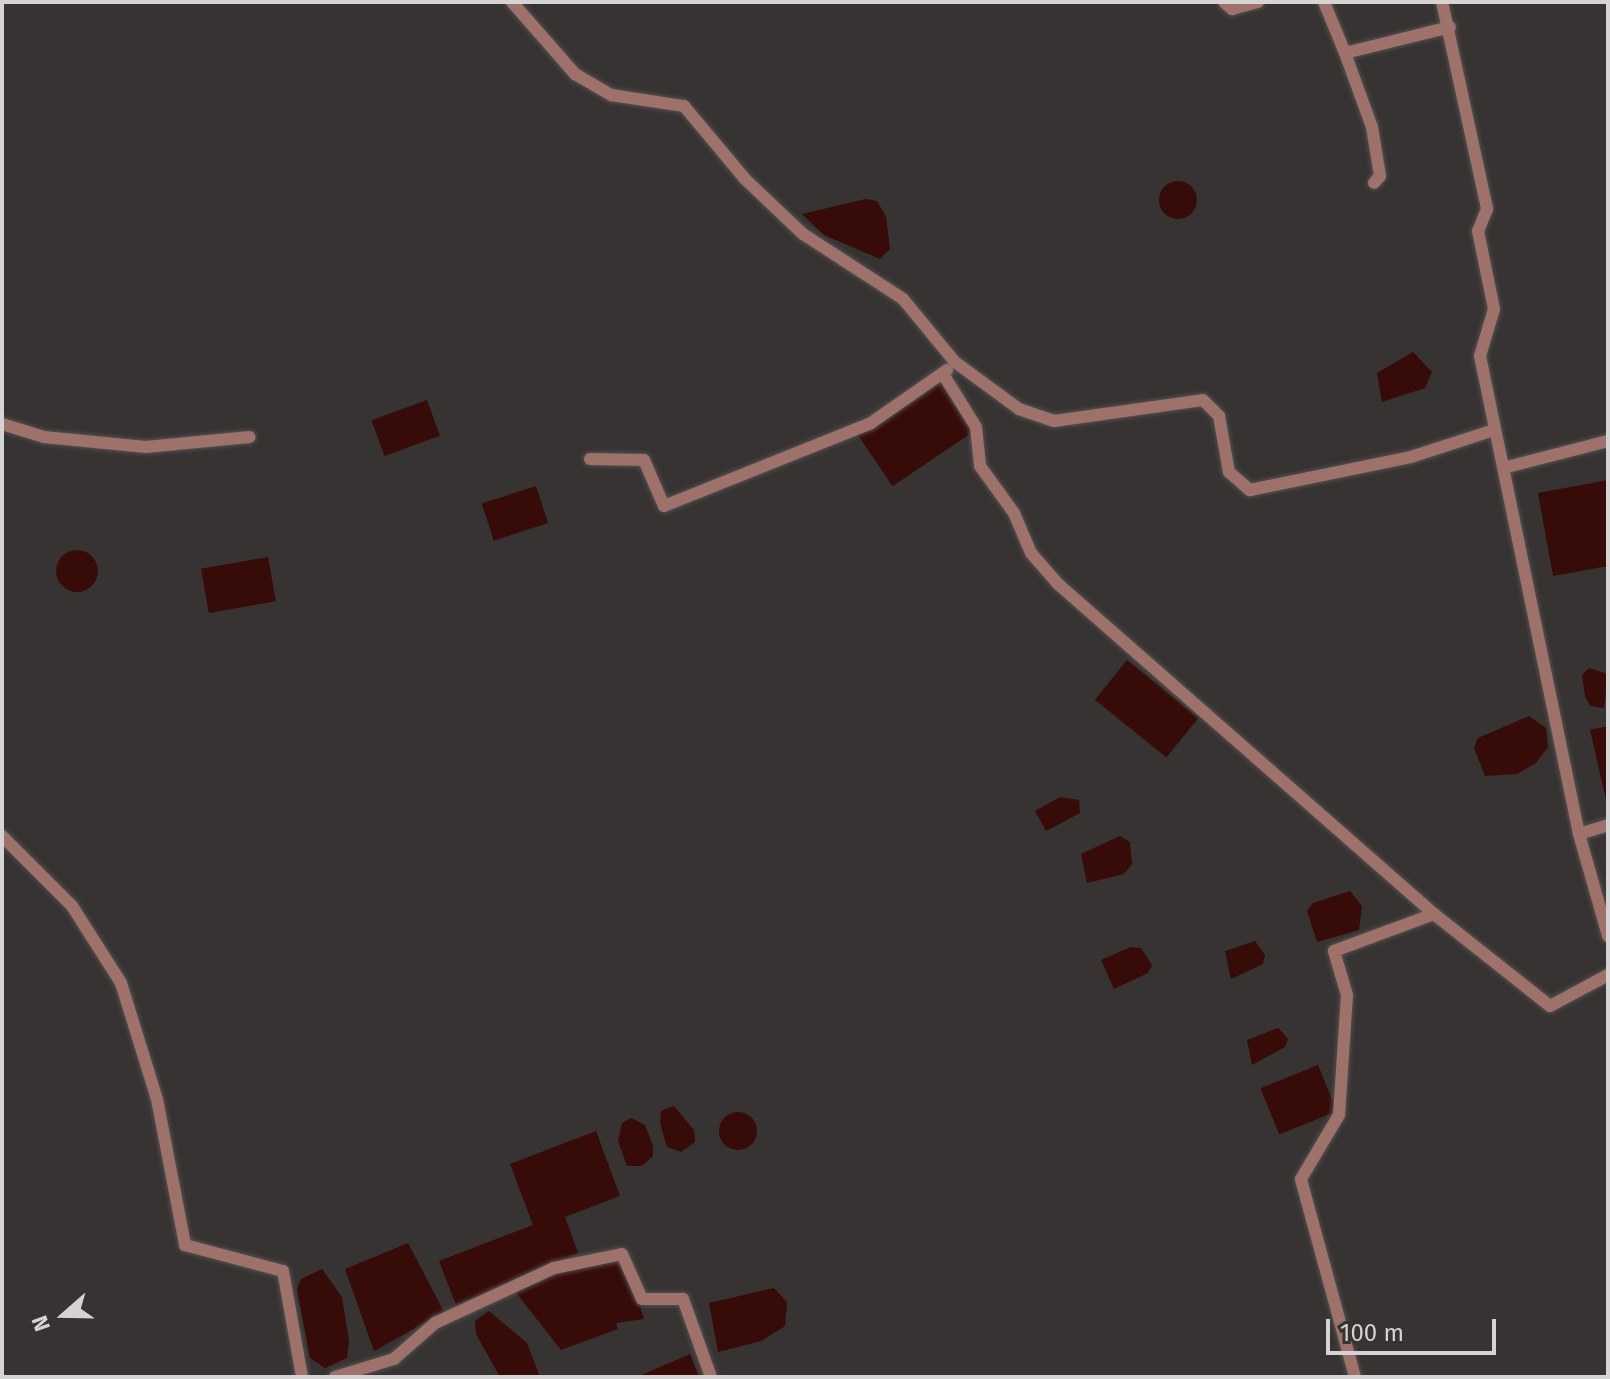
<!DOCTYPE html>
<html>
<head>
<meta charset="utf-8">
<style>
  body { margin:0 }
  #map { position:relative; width:1610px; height:1379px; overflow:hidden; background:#363332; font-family:"Fira Sans",sans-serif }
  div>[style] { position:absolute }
  .water>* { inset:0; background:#370b08; transform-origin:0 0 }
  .round { border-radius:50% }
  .roads { filter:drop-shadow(0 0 2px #53504f) drop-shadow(0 0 2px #53504f) }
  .minor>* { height:12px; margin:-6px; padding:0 6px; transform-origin:6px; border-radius:6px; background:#9e716a }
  span { translate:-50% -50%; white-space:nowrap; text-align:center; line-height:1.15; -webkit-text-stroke:6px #363332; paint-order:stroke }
  .frame { position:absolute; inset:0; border:4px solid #d5d3d3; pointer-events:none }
  .north { position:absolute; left:24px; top:1275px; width:80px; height:80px; -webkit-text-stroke:6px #363332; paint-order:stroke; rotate:250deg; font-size:22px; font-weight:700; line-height:32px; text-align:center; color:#d5d3d3 }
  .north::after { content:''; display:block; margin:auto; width:28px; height:36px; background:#d5d3d3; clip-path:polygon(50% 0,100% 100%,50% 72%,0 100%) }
  .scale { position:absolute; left:1326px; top:1319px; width:170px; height:36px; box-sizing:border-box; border:4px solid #d5d3d3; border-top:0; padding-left:10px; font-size:24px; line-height:28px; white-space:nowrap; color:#d5d3d3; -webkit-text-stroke:6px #363332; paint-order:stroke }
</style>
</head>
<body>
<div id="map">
  <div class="water">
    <div class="round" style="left:1159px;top:181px;width:38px;height:38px"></div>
    <div style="clip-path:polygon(866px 199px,877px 201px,886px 217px,890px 249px,880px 259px,824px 235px,802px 214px)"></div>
    <div style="clip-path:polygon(1413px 352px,1432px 372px,1425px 388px,1382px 402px,1377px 373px)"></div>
    <div style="left:939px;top:380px;width:62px;height:98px;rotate:56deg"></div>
    <div style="left:427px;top:400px;width:38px;height:59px;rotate:70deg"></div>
    <div style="clip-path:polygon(1608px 480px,1608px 566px,1553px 576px,1538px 493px)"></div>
    <div style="left:536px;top:486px;width:39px;height:57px;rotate:72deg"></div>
    <div class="round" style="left:56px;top:550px;width:42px;height:42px"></div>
    <div style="left:268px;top:557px;width:45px;height:68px;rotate:80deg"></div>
    <div style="left:1127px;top:660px;width:92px;height:51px;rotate:39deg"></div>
    <div style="clip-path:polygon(1589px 668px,1608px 674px,1604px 708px,1590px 706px,1585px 696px,1582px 675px)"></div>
    <div style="clip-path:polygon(1529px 716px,1546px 728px,1548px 747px,1536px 763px,1517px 774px,1485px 776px,1474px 748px,1478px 738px)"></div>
    <div style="clip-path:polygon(1608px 726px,1608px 808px,1590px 730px)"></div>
    <div style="clip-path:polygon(1060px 797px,1079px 800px,1080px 813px,1046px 831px,1035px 811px)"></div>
    <div style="clip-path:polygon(1120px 836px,1130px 842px,1132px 864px,1124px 874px,1087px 883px,1081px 854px)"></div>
    <div style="clip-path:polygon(1350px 891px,1362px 906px,1359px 930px,1317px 942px,1307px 911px,1313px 903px)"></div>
    <div style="clip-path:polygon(1255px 941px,1265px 955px,1263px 964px,1231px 979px,1225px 951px)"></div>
    <div style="clip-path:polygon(1131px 947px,1141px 948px,1152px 965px,1148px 973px,1114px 989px,1101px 960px)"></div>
    <div style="clip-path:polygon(1278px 1028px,1288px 1039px,1285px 1047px,1252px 1065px,1247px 1040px)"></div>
    <div style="left:1318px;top:1065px;width:50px;height:62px;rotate:68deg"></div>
    <div style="clip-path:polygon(674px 1106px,694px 1130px,695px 1142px,681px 1152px,667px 1147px,660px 1123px,661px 1111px)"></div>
    <div class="round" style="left:719px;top:1112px;width:38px;height:38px"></div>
    <div style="clip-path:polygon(631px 1118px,645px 1125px,653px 1146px,653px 1156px,642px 1166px,627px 1166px,618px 1141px,622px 1123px)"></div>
    <div style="clip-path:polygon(596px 1131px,620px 1196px,565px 1217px,578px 1253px,456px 1305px,439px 1261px,533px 1225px,510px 1164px)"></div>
    <div style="clip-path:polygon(408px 1243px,444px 1312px,374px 1351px,345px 1269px)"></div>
    <div style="clip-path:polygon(625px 1259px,644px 1319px,616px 1323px,618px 1329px,561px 1350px,514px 1290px,553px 1272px)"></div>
    <div style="clip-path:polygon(322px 1269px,342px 1297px,349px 1341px,347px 1358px,325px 1368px,310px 1358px,297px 1290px,301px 1279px)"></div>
    <div style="clip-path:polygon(774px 1288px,787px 1302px,785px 1326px,761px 1341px,718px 1352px,709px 1303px)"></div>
    <div style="clip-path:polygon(489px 1311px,527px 1343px,540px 1377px,500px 1377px,476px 1334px,475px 1321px)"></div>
    <div style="clip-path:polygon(690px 1354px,699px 1377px,637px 1377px)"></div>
  </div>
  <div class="roads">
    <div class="minor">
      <div style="left:512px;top:2px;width:96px;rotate:48.8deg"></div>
      <div style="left:575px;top:74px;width:42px;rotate:30.3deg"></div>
      <div style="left:611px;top:95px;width:74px;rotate:8.6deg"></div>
      <div style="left:684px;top:106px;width:95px;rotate:50.1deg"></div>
      <div style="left:745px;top:179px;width:80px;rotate:43.5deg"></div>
      <div style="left:803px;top:234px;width:119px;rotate:33deg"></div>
      <div style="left:903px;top:299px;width:82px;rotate:50.5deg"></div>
      <div style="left:955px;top:362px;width:79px;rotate:36.3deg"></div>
      <div style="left:1019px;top:409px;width:37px;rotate:19deg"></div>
      <div style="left:1054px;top:421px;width:150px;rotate:-8deg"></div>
      <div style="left:1203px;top:400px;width:23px;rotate:45deg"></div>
      <div style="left:1219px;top:416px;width:57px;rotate:79.9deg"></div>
      <div style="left:1229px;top:472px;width:28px;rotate:41deg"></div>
      <div style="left:1250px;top:490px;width:164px;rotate:-11.6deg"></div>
      <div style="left:1411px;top:457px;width:87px;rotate:-18deg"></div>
      <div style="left:1224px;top:2px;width:11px;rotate:41deg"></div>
      <div style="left:1232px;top:9px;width:27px;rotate:-15deg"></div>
      <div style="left:1324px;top:2px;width:55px;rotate:67.6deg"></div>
      <div style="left:1345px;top:53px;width:108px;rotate:-13.9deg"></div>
      <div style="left:1442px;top:2px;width:212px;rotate:77.7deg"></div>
      <div style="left:1487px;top:209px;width:24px;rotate:112deg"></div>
      <div style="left:1478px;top:231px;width:80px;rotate:78.4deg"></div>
      <div style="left:1494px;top:309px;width:49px;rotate:106.6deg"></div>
      <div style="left:1480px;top:356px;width:488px;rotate:78.3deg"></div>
      <div style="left:1579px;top:834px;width:106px;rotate:74.1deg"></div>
      <div style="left:1345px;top:53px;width:79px;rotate:70deg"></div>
      <div style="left:1372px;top:127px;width:50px;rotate:80.7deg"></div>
      <div style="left:1380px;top:176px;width:9px;rotate:131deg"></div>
      <div style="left:943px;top:374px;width:62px;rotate:58.1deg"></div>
      <div style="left:976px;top:427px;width:39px;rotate:84deg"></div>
      <div style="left:980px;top:466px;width:58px;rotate:54.1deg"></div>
      <div style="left:1014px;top:513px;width:43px;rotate:67deg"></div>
      <div style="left:1031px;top:553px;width:41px;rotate:48.9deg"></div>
      <div style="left:1058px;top:584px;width:500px;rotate:41.27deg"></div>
      <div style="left:2px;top:424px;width:44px;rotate:17.2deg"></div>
      <div style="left:44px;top:437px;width:102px;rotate:5.6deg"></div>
      <div style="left:146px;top:447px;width:104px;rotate:-5.5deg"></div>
      <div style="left:590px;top:459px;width:54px;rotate:1.1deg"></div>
      <div style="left:644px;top:460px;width:50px;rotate:66.5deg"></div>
      <div style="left:664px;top:506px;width:223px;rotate:-21.8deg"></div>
      <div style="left:871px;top:423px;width:93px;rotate:-34.9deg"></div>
      <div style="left:1503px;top:468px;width:108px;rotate:-14.4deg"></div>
      <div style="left:1579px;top:834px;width:30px;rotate:-17deg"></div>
      <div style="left:2px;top:836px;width:99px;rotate:45deg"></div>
      <div style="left:72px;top:906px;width:91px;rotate:57.5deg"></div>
      <div style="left:121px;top:983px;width:121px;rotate:72.8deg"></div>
      <div style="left:157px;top:1099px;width:149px;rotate:79.1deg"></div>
      <div style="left:185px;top:1245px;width:101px;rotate:14.9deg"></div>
      <div style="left:283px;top:1271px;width:108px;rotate:79.8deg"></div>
      <div style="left:335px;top:1377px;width:62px;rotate:-17deg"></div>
      <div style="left:394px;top:1359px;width:55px;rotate:-41.3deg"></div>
      <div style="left:435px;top:1323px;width:131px;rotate:-24.8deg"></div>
      <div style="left:554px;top:1268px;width:69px;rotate:-11.6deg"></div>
      <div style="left:622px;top:1254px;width:49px;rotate:66deg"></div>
      <div style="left:642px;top:1299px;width:41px"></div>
      <div style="left:683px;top:1299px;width:83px;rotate:70.3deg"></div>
      <div style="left:1355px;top:1377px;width:205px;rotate:-105.3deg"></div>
      <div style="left:1301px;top:1179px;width:74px;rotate:-59.3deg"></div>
      <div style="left:1339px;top:1115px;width:120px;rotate:-86.2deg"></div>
      <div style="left:1347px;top:995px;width:46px;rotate:-106.5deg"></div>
      <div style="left:1334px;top:951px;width:107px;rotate:-20.3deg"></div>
      <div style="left:1434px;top:914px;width:148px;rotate:38.4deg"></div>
      <div style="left:1550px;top:1006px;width:66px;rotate:-28.1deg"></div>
    </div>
  </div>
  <div class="frame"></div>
  <div class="north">N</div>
  <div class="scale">100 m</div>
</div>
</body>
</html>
